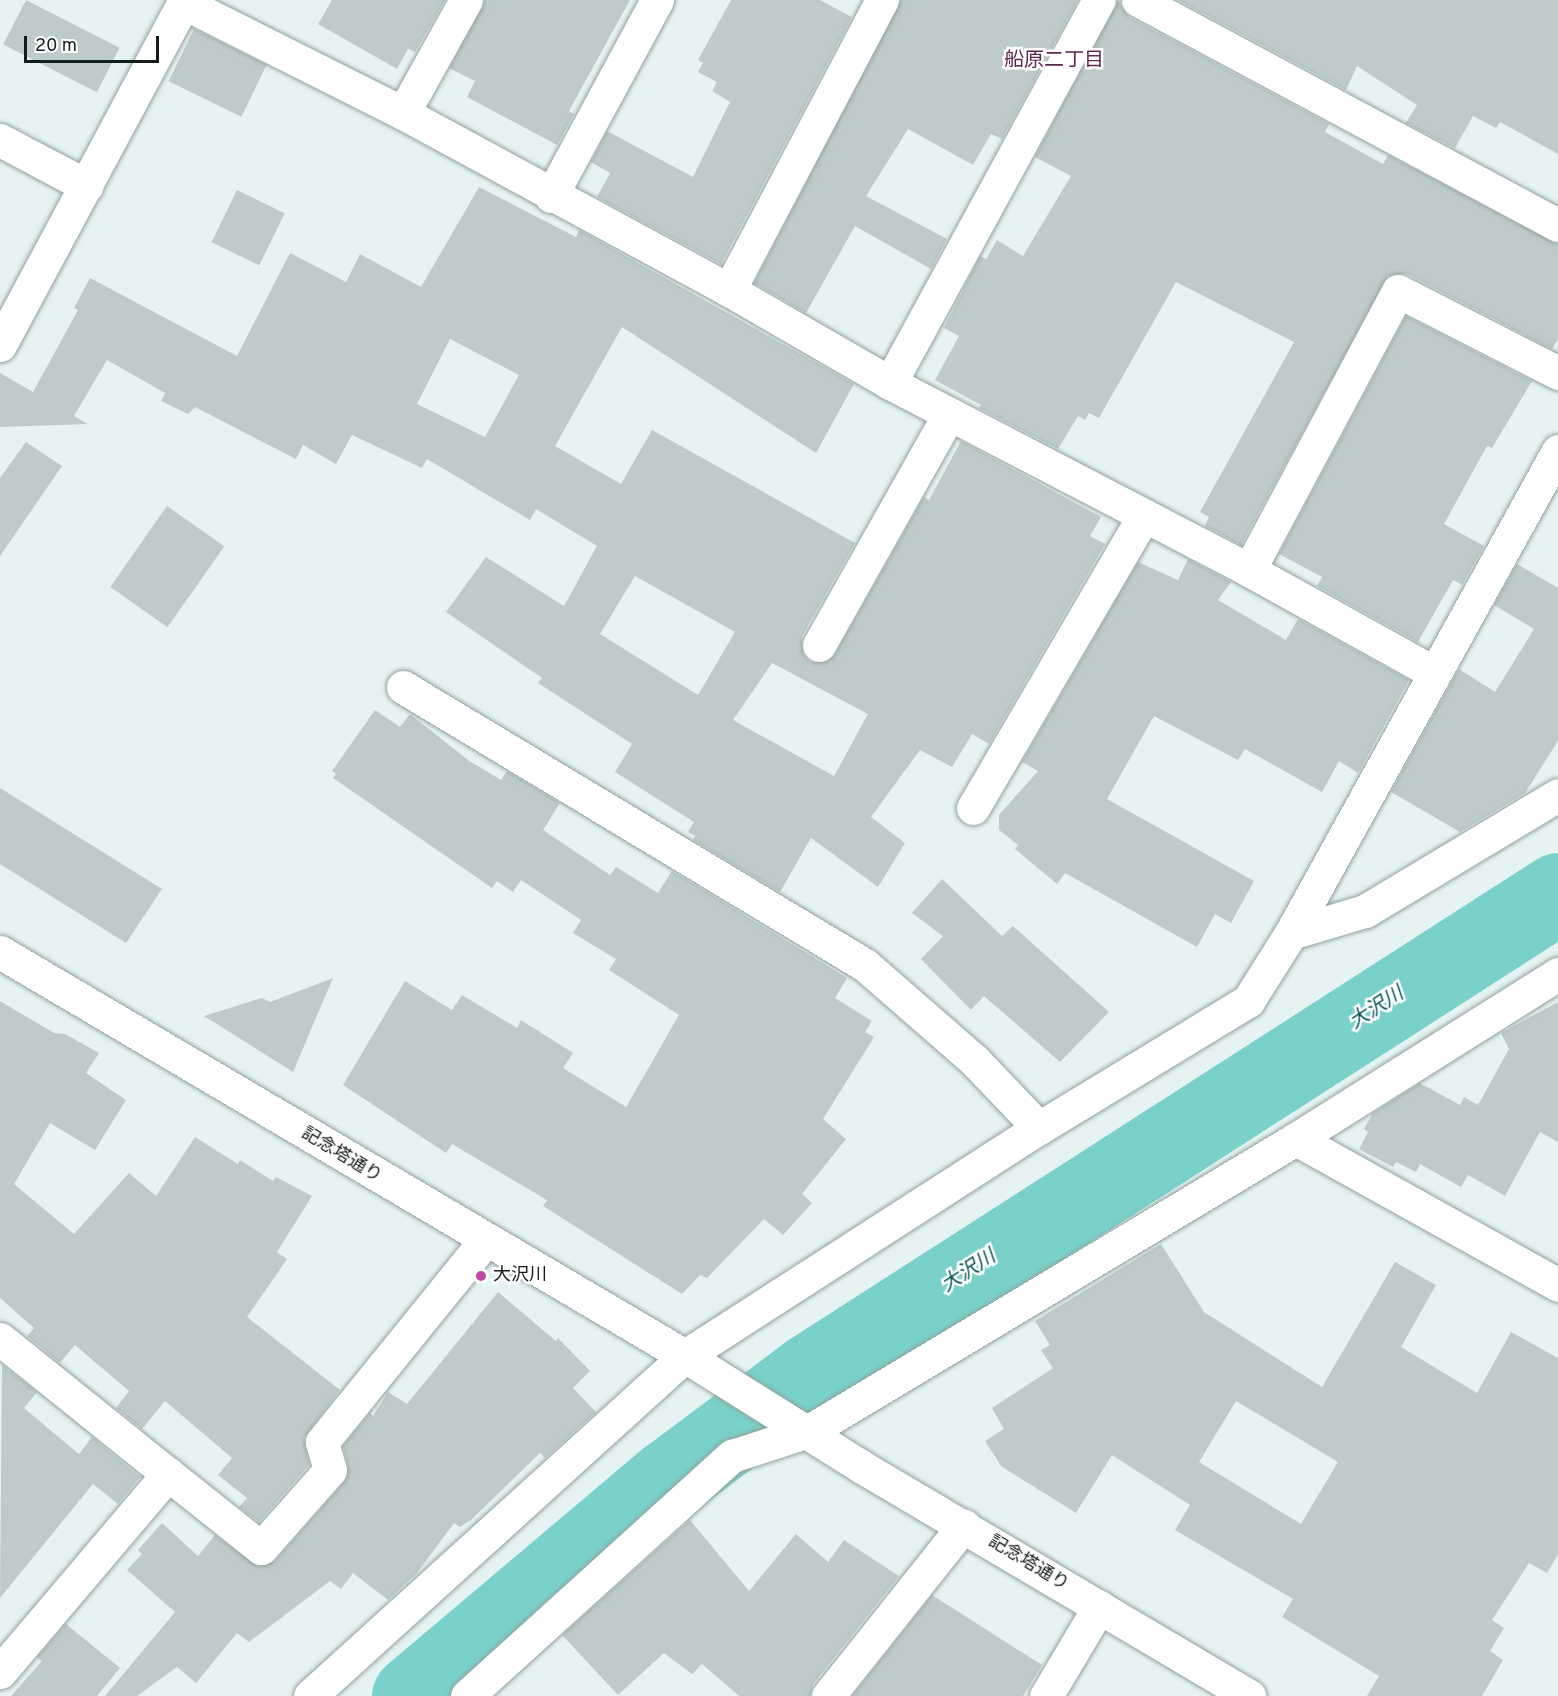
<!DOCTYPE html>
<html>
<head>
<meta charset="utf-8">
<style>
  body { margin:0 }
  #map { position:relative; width:1558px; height:1696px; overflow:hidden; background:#e5f4f2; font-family:Overpass,"Noto Sans JP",sans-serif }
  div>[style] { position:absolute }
  .river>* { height:81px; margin:-40.5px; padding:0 40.5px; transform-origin:40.5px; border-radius:40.5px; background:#79d1ca }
  .building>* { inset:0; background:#bdccca; transform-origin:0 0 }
  .roads { filter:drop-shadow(0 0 2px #92a09e) drop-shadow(0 0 2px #92a09e) }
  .minor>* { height:33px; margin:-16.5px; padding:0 16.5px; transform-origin:16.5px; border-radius:16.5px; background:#fff }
  .tertiary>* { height:33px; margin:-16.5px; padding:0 16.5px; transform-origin:16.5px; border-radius:16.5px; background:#fff }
  .dots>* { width:16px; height:16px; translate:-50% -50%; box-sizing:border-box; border:3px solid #fff; border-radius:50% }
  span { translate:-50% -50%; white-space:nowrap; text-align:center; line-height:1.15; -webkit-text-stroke:5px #fff; paint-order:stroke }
  .street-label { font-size:18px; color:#161c1b }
  .poi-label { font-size:18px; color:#161c1b }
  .left { translate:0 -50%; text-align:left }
  .neighbourhood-label { font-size:20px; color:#602650 }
  .water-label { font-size:20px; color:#055652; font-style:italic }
  .scale { position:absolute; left:24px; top:36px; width:135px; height:27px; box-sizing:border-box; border:3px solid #161c1b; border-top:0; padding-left:8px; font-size:18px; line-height:21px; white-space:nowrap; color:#161c1b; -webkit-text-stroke:4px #fff; paint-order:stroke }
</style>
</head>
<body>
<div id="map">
  <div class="river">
    <div style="left:412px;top:1696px;width:335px;rotate:-40.2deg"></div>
    <div style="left:668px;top:1480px;width:179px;rotate:-36.8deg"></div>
    <div style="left:811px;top:1373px;width:888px;rotate:-32.72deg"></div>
  </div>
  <div class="building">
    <div style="left:26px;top:0;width:105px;height:50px;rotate:27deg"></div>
    <div style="clip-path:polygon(332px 0,445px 0,415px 52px,408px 49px,397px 69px,318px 24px)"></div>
    <div style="clip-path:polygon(485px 0,630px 0,569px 111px,574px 114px,557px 145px,467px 97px,475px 81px,449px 68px)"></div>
    <div style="clip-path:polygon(731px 0,820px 0,852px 17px,721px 264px,597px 197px,610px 173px,591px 162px,607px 131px,693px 177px,730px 102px,712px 91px,717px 82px,698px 72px,703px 63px,698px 60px)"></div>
    <div style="clip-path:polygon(901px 0,1078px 0,1002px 139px,991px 134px,973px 165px,908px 129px,866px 196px,947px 239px,931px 269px,855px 226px,806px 313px,754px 283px)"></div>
    <div style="clip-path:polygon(1118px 0,1129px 17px,1329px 124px,1325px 132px,1383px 164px,1388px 155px,1558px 244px,1558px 339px,1552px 349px,1407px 274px,1388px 276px,1241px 545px,1205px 526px,1209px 517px,1200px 512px,1294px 342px,1176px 282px,1099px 418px,1089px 413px,1085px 420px,1078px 416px,1058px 449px,979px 408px,981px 405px,935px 380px,959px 336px,944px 328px,980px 256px,986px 259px,997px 240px,1023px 256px,1071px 176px,1035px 157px)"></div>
    <div style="clip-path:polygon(1178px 0,1558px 0,1558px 154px,1500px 122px,1496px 128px,1473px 116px,1455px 148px,1406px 123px,1417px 105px,1357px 66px,1346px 90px)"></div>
    <div style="left:194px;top:29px;width:81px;height:58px;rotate:26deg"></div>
    <div style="clip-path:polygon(evenodd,479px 187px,576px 237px,579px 230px,854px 384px,816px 453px,622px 327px,555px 446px,621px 484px,652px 430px,855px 543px,802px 636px,803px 654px,810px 662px,828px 661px,835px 654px,924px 497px,929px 500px,961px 441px,1101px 517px,1090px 536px,1105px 544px,989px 744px,972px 734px,952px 767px,920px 750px,871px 817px,905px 843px,878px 887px,811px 838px,780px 892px,693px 840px,695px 836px,688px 832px,694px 822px,615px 772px,632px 744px,538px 683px,542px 678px,446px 612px,486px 557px,564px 606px,597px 546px,536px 509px,530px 520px,427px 459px,422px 468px,352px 435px,336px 464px,303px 445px,296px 459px,195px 407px,188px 414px,161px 401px,165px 393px,107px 360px,74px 416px,88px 424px,0 427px,0 373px,33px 392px,78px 310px,74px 308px,90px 278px,237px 356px,290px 253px,346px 282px,360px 254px,421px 287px,479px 187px,450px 339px,519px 375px,485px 437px,417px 404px,450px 339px,479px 187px,635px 576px,735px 632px,698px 695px,600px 634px,635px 576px,479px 187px,772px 663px,868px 714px,834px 776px,733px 720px,772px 663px)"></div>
    <div style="left:237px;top:190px;width:53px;height:58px;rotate:26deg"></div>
    <div style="clip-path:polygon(1406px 316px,1532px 381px,1492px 448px,1487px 446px,1444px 524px,1484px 546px,1462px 585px,1453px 580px,1418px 642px,1317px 586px,1322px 577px,1279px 554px)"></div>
    <div style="clip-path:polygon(26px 442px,62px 466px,0 556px,0 478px)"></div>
    <div style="left:167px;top:506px;width:70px;height:99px;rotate:35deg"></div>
    <div style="clip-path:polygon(1188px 559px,1231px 582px,1218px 600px,1286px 640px,1298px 619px,1409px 680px,1358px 773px,1339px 761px,1322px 792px,1245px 749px,1238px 760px,1154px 716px,1107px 799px,1254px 881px,1231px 923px,1215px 914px,1197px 947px,1065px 873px,1057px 884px,1015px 849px,1018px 845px,999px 830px,999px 815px,1038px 771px,1022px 762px,1138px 562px,1178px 580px)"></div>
    <div style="clip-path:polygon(1517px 564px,1558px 588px,1558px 741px,1525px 793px,1460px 832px,1391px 792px,1459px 669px,1495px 692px,1534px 629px,1494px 605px)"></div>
    <div style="clip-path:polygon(375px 710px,400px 727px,410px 714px,468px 760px,501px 780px,507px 771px,560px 803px,543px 830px,610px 875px,616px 867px,658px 893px,672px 871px,847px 978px,835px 998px,872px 1021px,865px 1032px,874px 1037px,823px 1119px,846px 1139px,802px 1194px,812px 1203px,783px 1235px,764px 1219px,707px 1278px,700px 1275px,682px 1294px,543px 1206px,547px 1200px,452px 1144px,446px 1153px,343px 1085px,405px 981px,452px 1010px,462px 995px,517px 1028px,521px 1020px,573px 1053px,563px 1068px,626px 1107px,679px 1015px,609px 970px,616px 959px,573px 933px,581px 920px,521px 880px,513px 892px,497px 881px,492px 888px,333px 778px,336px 774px,332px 771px)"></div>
    <div style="clip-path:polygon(0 788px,162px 889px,126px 943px,0 864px)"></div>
    <div style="clip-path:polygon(942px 879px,1002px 936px,1013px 926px,1109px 1012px,1060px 1062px,984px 996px,971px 1010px,921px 959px,943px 936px,912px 913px)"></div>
    <div style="clip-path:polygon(333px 978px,293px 1072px,204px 1016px,262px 998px,270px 1002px)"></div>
    <div style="clip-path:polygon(0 1001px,54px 1033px,65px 1034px,99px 1053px,86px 1073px,126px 1100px,95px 1150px,50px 1123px,14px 1184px,74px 1234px,129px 1173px,156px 1196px,195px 1137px,238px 1164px,240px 1160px,273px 1181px,276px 1177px,312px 1196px,277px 1252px,287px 1259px,247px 1317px,340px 1390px,304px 1438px,309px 1465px,259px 1522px,239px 1507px,247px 1498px,218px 1475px,232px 1458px,165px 1401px,142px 1429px,116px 1408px,129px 1391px,75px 1345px,60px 1363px,27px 1336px,34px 1328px,0 1298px)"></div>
    <div style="clip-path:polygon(1558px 1002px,1558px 1142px,1540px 1132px,1505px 1196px,1468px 1175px,1461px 1187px,1420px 1164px,1416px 1172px,1396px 1162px,1393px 1167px,1359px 1149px,1368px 1132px,1364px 1129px,1373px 1113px,1420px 1083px,1460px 1105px,1464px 1097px,1478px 1105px,1509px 1049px,1501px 1033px)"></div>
    <div style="clip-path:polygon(evenodd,1161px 1244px,1204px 1312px,1322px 1387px,1395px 1262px,1436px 1285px,1401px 1347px,1477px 1393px,1511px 1332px,1558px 1358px,1558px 1554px,1547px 1573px,1529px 1563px,1492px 1620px,1504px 1628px,1490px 1651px,1503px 1660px,1482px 1696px,1367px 1696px,1379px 1676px,1282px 1617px,1293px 1599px,1175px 1530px,1190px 1505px,1112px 1455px,1076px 1513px,1001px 1466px,985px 1441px,1004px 1429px,992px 1408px,1053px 1368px,1041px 1350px,1050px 1345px,1035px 1321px,1161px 1244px,1236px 1401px,1338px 1462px,1301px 1524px,1199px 1462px,1236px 1401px)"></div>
    <div style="clip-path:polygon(498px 1292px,556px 1341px,558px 1338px,590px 1371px,573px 1388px,596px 1412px,545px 1458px,540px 1453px,471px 1520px,460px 1527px,454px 1523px,417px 1573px,388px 1600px,353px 1573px,341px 1589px,330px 1581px,249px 1642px,237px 1633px,196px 1683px,177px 1667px,137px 1696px,105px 1696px,175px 1612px,127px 1570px,142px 1554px,138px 1550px,162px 1523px,198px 1556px,215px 1535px,257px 1566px,275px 1561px,344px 1482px,348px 1465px,343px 1446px,370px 1413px,373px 1416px,388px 1392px,407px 1404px)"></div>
    <div style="clip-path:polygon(2px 1365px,37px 1392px,24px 1408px,79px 1454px,92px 1437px,140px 1477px,118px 1504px,93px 1484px,0 1598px)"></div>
    <div style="clip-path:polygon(690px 1520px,749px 1591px,796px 1534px,828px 1562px,844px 1540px,899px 1576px,813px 1684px,810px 1696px,739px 1696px,702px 1664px,692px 1674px,664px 1653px,618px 1695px,562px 1635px)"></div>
    <div style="clip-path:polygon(932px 1595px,1042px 1665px,1023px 1696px,852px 1696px)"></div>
    <div style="clip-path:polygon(66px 1624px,120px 1668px,97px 1696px,11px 1696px,42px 1661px,37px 1657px)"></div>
  </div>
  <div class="roads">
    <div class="minor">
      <div style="left:1138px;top:0;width:476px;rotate:28.2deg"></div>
      <div style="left:184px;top:3px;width:245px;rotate:26.7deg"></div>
      <div style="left:403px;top:113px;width:371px;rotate:28.5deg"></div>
      <div style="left:729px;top:290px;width:186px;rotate:30deg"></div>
      <div style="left:890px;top:383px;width:405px;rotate:27.5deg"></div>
      <div style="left:1249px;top:570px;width:210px;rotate:29deg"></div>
      <div style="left:403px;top:113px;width:129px;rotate:-60.9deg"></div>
      <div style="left:0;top:140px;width:98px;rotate:27.9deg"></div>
      <div style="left:551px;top:196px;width:223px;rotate:-61.6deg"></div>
      <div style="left:729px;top:290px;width:328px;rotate:-62.2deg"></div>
      <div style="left:0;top:345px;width:391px;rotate:-61.8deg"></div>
      <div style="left:890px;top:383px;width:436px;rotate:-61.4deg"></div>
      <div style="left:1249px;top:570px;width:316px;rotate:-61.9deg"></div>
      <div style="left:1398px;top:291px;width:180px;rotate:27.1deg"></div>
      <div style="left:819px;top:645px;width:265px;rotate:-60.6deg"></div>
      <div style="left:403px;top:687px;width:539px;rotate:31.04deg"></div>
      <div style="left:865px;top:965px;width:145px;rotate:41.1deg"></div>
      <div style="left:974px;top:1060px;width:94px;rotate:46.3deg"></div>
      <div style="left:973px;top:808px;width:339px;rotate:-59.7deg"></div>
      <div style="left:1291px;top:933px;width:77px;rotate:-16.6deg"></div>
      <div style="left:1365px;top:911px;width:225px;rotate:-31deg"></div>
      <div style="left:1296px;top:1139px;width:300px;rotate:29.1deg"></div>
      <div style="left:0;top:1339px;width:216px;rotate:38.8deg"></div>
      <div style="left:0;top:1672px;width:260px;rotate:-49.7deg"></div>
      <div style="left:168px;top:1474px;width:119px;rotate:38.5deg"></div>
      <div style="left:261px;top:1548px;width:104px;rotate:-48.5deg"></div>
      <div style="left:330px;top:1470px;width:29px;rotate:-106deg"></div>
      <div style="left:322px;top:1442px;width:259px;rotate:-51deg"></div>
      <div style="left:310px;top:1696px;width:506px;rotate:-42.2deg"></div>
      <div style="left:685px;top:1356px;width:421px;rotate:-32.8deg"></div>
      <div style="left:1039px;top:1128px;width:245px;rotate:-31.3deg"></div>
      <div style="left:1248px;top:1001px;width:80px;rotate:-57.7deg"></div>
      <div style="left:1291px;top:933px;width:551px;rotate:-61.02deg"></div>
      <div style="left:467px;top:1696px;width:358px;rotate:-42.2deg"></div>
      <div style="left:732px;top:1456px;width:81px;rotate:-18deg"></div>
      <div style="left:809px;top:1431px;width:568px;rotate:-30.95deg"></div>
      <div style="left:1296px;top:1139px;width:310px;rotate:-32.2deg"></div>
      <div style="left:828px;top:1696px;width:218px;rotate:-51.5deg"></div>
      <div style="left:1046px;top:1696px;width:104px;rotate:-59.2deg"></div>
    </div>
    <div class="tertiary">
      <div style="left:0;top:952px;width:795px;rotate:30.53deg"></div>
      <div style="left:685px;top:1356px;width:209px;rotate:32.1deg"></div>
      <div style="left:862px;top:1467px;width:450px;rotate:30.6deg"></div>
    </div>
  </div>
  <div class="dots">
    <div style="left:481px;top:1276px;background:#be489f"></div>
  </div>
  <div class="street-label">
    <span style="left:341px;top:1156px;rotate:31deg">記念塔通り</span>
    <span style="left:1028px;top:1564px;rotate:31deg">記念塔通り</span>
  </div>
  <div class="poi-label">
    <span class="left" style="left:493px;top:1276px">大沢川</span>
  </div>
  <div class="neighbourhood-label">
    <span style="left:1054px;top:61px">船原二丁目</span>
  </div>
  <div class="water-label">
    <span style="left:1377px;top:1009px;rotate:-33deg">大沢川</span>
    <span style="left:969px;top:1272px;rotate:-33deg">大沢川</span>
  </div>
  <div class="scale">20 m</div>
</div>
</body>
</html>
